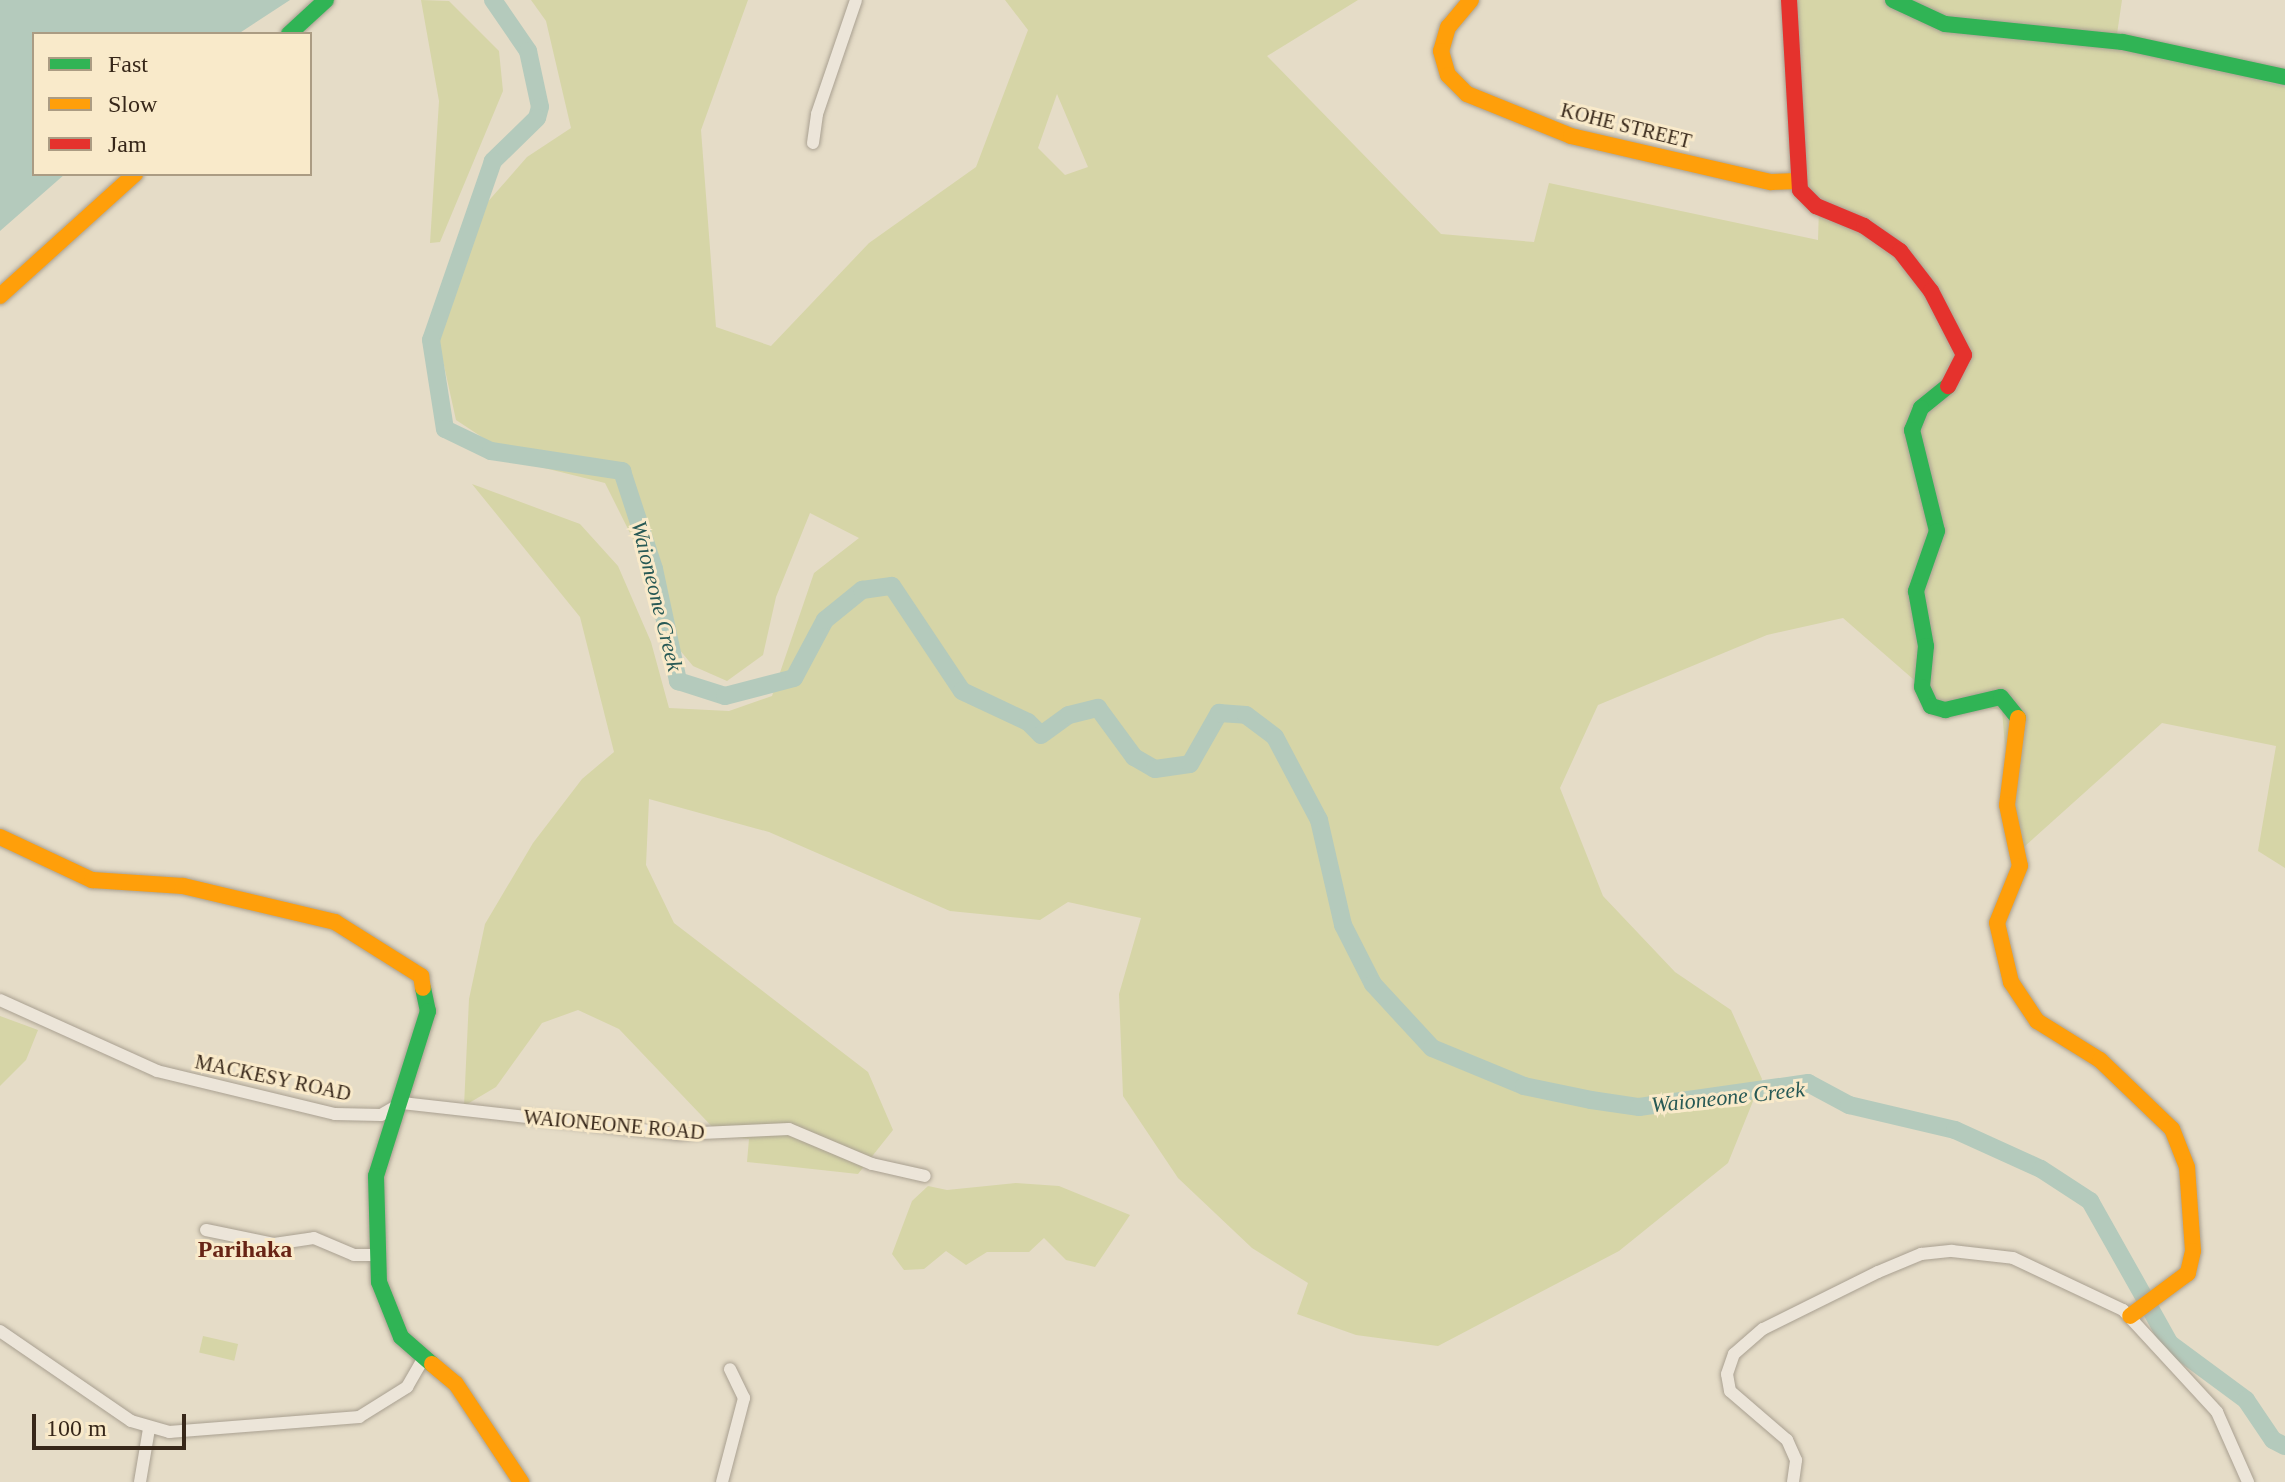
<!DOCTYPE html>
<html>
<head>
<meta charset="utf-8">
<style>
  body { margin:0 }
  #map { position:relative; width:2285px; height:1482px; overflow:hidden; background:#e5dcc7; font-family:Georgia,serif }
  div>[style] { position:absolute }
  .green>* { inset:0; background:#d6d5a7; transform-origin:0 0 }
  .water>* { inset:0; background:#b4cabc }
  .river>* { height:18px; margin:-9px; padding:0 9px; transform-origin:9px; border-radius:9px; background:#b4cabc }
  .roads { filter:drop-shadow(0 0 2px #a9a091) drop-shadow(0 0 2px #a9a091) }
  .street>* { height:12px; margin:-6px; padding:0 6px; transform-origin:6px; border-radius:6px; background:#ece5d9 }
  .fast>* { height:16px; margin:-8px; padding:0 8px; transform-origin:8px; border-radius:8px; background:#30b455 }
  .slow>* { height:16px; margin:-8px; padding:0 8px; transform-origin:8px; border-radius:8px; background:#ff9f0a }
  .jam>* { height:16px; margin:-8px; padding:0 8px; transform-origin:8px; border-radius:8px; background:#e5322d }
  span { translate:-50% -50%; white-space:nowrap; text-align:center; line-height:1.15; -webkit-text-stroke:6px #f9eaca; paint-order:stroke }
  .street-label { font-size:20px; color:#372719 }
  .water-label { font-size:22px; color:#275955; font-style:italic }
  .quarter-label { font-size:24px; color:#682415; font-weight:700 }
  .legend { position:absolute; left:32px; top:32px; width:280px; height:144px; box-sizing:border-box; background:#f9eaca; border:2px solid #ab9c83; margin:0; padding:10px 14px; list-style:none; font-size:24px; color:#372719 }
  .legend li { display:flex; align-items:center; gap:16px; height:40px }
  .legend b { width:40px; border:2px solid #ab9c83 }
  .scale { position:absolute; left:32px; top:1414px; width:154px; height:36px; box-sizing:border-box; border:4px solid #372719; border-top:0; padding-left:10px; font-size:24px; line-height:28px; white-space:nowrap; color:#372719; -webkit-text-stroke:6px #f9eaca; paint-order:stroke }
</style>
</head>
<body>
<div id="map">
  <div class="green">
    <div style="clip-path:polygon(421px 0,449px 1px,499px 51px,503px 91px,440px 242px,430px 243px,439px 101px)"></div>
    <div style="clip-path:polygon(evenodd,531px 0,748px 0,701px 130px,716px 327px,771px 346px,869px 243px,976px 167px,1028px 30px,1005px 0,1358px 0,1267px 56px,1441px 234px,1534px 242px,1549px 183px,1818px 240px,1819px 208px,1798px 184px,1791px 0,2122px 0,2116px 41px,2285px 87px,2285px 868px,2258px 851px,2276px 746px,2162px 723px,2014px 856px,2002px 710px,1921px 699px,1921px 686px,1843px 618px,1767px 635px,1598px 705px,1560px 788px,1603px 896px,1675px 972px,1731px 1010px,1762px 1079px,1728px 1163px,1619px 1251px,1438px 1346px,1356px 1335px,1297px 1314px,1308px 1283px,1252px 1248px,1178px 1178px,1123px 1096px,1119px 994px,1141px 918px,1068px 902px,1040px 920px,950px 911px,769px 832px,649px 799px,646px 865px,674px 923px,868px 1072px,893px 1130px,858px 1174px,747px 1162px,749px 1139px,721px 1136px,619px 1029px,578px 1010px,542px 1023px,496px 1087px,464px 1106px,469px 999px,485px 924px,533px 843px,582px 779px,614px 752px,580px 617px,472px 484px,580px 524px,618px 566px,651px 642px,669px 708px,729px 711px,772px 696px,814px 573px,859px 538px,810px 513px,776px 597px,763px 655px,727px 681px,693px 666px,664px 631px,647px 567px,605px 483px,520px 462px,456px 420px,439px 343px,470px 222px,527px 157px,571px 128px,546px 21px,531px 0,1057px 94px,1088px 167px,1065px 175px,1038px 148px,1057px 94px)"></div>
    <div style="clip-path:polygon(0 1016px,38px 1030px,26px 1060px,0 1086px)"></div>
    <div style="clip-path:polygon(1016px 1183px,1059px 1186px,1130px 1215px,1095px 1267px,1066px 1260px,1044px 1238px,1029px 1252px,987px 1252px,966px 1265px,946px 1251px,924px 1269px,904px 1270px,892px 1254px,912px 1201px,928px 1186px,947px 1190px)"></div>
    <div style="left:203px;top:1336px;width:36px;height:17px;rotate:13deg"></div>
  </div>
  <div class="water">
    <div style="clip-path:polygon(0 0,290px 0,238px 34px,34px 34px,34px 174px,65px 174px,0 231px)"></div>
  </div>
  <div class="river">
    <div style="left:493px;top:0;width:62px;rotate:55.5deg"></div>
    <div style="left:528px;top:51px;width:57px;rotate:77.9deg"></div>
    <div style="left:540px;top:107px;width:11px;rotate:105deg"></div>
    <div style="left:537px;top:118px;width:62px;rotate:135.7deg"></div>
    <div style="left:493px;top:161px;width:189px;rotate:109.1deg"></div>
    <div style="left:431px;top:340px;width:90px;rotate:81.1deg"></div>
    <div style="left:445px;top:429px;width:51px;rotate:25.6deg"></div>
    <div style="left:491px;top:451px;width:133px;rotate:8.7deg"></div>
    <div style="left:622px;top:471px;width:103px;rotate:71.9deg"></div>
    <div style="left:654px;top:569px;width:115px;rotate:77.9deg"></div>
    <div style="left:678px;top:681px;width:49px;rotate:17.7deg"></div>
    <div style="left:725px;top:696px;width:71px;rotate:-14.6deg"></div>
    <div style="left:794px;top:678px;width:66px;rotate:-61.9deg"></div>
    <div style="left:825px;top:620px;width:48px;rotate:-39deg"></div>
    <div style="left:862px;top:590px;width:30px;rotate:-8deg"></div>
    <div style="left:892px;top:586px;width:126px;rotate:56.3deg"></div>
    <div style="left:962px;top:691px;width:73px;rotate:25.2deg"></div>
    <div style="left:1028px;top:722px;width:18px;rotate:45deg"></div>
    <div style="left:1041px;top:735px;width:34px;rotate:-36deg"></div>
    <div style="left:1069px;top:715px;width:30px;rotate:-14deg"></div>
    <div style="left:1098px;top:708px;width:61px;rotate:53.7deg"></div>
    <div style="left:1134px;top:757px;width:24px;rotate:30deg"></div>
    <div style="left:1155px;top:769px;width:35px;rotate:-8deg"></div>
    <div style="left:1190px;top:764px;width:59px;rotate:-60.4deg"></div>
    <div style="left:1219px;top:713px;width:27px;rotate:4deg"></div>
    <div style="left:1246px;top:715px;width:36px;rotate:37deg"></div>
    <div style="left:1275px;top:737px;width:94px;rotate:62.1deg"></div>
    <div style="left:1319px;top:820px;width:108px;rotate:77.1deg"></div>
    <div style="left:1343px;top:925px;width:66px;rotate:63deg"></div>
    <div style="left:1373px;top:984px;width:87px;rotate:47.3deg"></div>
    <div style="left:1432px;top:1048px;width:100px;rotate:22.4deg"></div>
    <div style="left:1524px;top:1086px;width:68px;rotate:11.8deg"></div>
    <div style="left:1591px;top:1100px;width:49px;rotate:8.3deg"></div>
    <div style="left:1639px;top:1107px;width:171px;rotate:-8.1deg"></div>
    <div style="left:1808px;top:1083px;width:47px;rotate:28.2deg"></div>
    <div style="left:1849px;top:1105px;width:109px;rotate:13.3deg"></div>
    <div style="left:1955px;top:1130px;width:94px;rotate:24.4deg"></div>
    <div style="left:2041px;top:1169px;width:59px;rotate:33.1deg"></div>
    <div style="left:2090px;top:1201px;width:110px;rotate:60.6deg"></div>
    <div style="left:2151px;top:1310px;width:38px;rotate:61deg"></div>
    <div style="left:2169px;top:1343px;width:96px;rotate:36.5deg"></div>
    <div style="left:2246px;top:1400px;width:48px;rotate:56deg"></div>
    <div style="left:2273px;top:1440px;width:13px;rotate:27deg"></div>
  </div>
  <div class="roads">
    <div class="street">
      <div style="left:813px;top:143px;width:29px;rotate:-82deg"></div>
      <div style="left:817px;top:114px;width:120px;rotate:-71.1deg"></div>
      <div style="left:0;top:1000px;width:172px;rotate:24.3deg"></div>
      <div style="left:157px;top:1071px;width:183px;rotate:13.6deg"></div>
      <div style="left:335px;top:1114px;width:46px;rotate:1.2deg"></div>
      <div style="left:381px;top:1115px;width:24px;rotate:-30deg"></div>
      <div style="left:402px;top:1103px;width:279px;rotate:6.4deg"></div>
      <div style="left:679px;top:1134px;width:110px;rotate:-2.6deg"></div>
      <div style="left:789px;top:1129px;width:90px;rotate:22.9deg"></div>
      <div style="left:872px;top:1164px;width:54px;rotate:12.8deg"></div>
      <div style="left:206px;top:1230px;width:69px;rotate:11.6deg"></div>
      <div style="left:274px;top:1244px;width:40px;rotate:-8.5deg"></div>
      <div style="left:314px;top:1238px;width:43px;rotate:23deg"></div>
      <div style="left:354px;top:1255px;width:20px"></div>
      <div style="left:0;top:1331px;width:159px;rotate:34.5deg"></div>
      <div style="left:131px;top:1421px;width:40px;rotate:16deg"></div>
      <div style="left:169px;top:1432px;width:191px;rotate:-4.5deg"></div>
      <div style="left:359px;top:1417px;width:57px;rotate:-32deg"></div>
      <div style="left:407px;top:1387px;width:34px;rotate:-60deg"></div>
      <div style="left:140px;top:1482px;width:54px;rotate:-80.4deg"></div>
      <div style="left:722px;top:1482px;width:87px;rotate:-75.3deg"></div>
      <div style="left:744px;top:1398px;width:32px;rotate:-116deg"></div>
      <div style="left:1793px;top:1482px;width:22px;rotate:-82deg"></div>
      <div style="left:1796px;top:1460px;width:22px;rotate:-114deg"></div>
      <div style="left:1787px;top:1440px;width:75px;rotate:-139.3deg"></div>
      <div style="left:1730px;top:1391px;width:17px;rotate:-100deg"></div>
      <div style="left:1727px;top:1374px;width:21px;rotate:-71deg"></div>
      <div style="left:1734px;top:1354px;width:38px;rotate:-41deg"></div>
      <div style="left:1763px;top:1329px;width:128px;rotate:-26.4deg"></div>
      <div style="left:1878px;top:1272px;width:47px;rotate:-22.7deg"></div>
      <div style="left:1921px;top:1254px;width:31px;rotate:-6deg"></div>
      <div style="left:1952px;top:1251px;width:61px;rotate:6.5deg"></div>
      <div style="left:2013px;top:1258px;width:122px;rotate:25.3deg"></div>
      <div style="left:2123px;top:1310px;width:139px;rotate:47.3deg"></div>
      <div style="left:2217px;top:1412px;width:77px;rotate:66.1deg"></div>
    </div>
    <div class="fast">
      <div style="left:1893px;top:0;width:57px;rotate:24.8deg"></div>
      <div style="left:1945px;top:24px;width:179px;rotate:5.8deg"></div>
      <div style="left:2123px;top:42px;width:166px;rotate:12.2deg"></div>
      <div style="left:289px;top:34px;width:50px;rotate:-42.6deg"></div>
      <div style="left:1948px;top:386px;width:35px;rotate:141deg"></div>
      <div style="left:1921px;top:408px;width:24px;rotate:112deg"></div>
      <div style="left:1912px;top:430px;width:104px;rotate:76.1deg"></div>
      <div style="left:1937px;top:531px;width:64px;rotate:109.3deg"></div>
      <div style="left:1916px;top:591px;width:56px;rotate:79.7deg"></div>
      <div style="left:1926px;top:646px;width:41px;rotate:95.6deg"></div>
      <div style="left:1922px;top:687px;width:21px;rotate:65deg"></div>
      <div style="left:1931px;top:706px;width:15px;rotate:16deg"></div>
      <div style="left:1945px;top:710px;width:57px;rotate:-13.1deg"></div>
      <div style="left:2001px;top:697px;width:27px;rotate:51deg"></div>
      <div style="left:423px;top:988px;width:24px;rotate:78deg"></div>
      <div style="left:428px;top:1011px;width:173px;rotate:107.5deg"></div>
      <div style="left:376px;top:1176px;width:106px;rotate:88.4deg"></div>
      <div style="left:379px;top:1282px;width:59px;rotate:68.2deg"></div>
      <div style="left:401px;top:1337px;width:41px;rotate:41.1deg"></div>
    </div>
    <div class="slow">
      <div style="left:1471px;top:0;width:35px;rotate:130deg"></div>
      <div style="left:1448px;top:27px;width:25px;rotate:106deg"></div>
      <div style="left:1441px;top:51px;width:25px;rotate:74deg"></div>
      <div style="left:1448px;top:75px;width:27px;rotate:45deg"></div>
      <div style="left:1467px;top:94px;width:112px;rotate:22deg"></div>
      <div style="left:1571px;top:136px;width:205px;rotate:13deg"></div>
      <div style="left:1771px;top:182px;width:26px;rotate:-2deg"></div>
      <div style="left:0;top:296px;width:182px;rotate:-42.1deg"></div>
      <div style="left:2018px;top:718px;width:88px;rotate:97.2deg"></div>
      <div style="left:2007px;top:805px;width:62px;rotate:78deg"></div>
      <div style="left:2020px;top:866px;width:61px;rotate:112deg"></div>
      <div style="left:1997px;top:923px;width:61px;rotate:76.7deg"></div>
      <div style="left:2011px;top:982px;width:47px;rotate:56.3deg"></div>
      <div style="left:2037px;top:1021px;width:74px;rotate:31.8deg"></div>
      <div style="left:2100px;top:1060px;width:100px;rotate:43.8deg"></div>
      <div style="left:2172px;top:1129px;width:41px;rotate:68.5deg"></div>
      <div style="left:2187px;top:1167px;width:84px;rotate:85.9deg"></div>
      <div style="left:2193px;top:1251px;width:23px;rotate:103deg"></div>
      <div style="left:2188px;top:1273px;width:72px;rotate:143.4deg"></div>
      <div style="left:0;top:837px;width:102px;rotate:25.1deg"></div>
      <div style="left:92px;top:880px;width:91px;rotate:3.8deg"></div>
      <div style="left:183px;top:886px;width:156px;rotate:13.3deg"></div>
      <div style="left:335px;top:922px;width:102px;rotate:32.1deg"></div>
      <div style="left:421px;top:976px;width:12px;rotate:81deg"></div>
      <div style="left:432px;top:1364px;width:31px;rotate:40deg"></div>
      <div style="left:456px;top:1384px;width:118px;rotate:56.4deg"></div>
    </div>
    <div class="jam">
      <div style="left:1789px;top:0;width:190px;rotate:86.7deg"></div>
      <div style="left:1800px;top:190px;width:23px;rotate:45deg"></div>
      <div style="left:1816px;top:206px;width:52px;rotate:22.6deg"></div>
      <div style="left:1864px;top:226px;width:44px;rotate:34.8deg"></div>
      <div style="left:1900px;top:251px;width:51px;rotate:52.2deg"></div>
      <div style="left:1931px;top:291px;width:72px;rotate:62.7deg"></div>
      <div style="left:1964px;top:355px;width:35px;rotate:117deg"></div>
    </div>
  </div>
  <div class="street-label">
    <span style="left:1626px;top:126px;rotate:14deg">KOHE STREET</span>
    <span style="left:273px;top:1078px;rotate:12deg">MACKESY ROAD</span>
    <span style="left:614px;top:1125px;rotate:5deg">WAIONEONE ROAD</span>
  </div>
  <div class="water-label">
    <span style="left:657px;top:596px;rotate:76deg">Waioneone Creek</span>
    <span style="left:1728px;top:1097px;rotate:-6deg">Waioneone Creek</span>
  </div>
  <div class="quarter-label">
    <span style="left:245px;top:1250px">Parihaka</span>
  </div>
  <ul class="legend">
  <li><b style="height:10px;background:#30b455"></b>Fast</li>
  <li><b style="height:10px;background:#ff9f0a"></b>Slow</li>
  <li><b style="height:10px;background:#e5322d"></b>Jam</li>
  </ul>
  <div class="scale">100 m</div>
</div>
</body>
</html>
